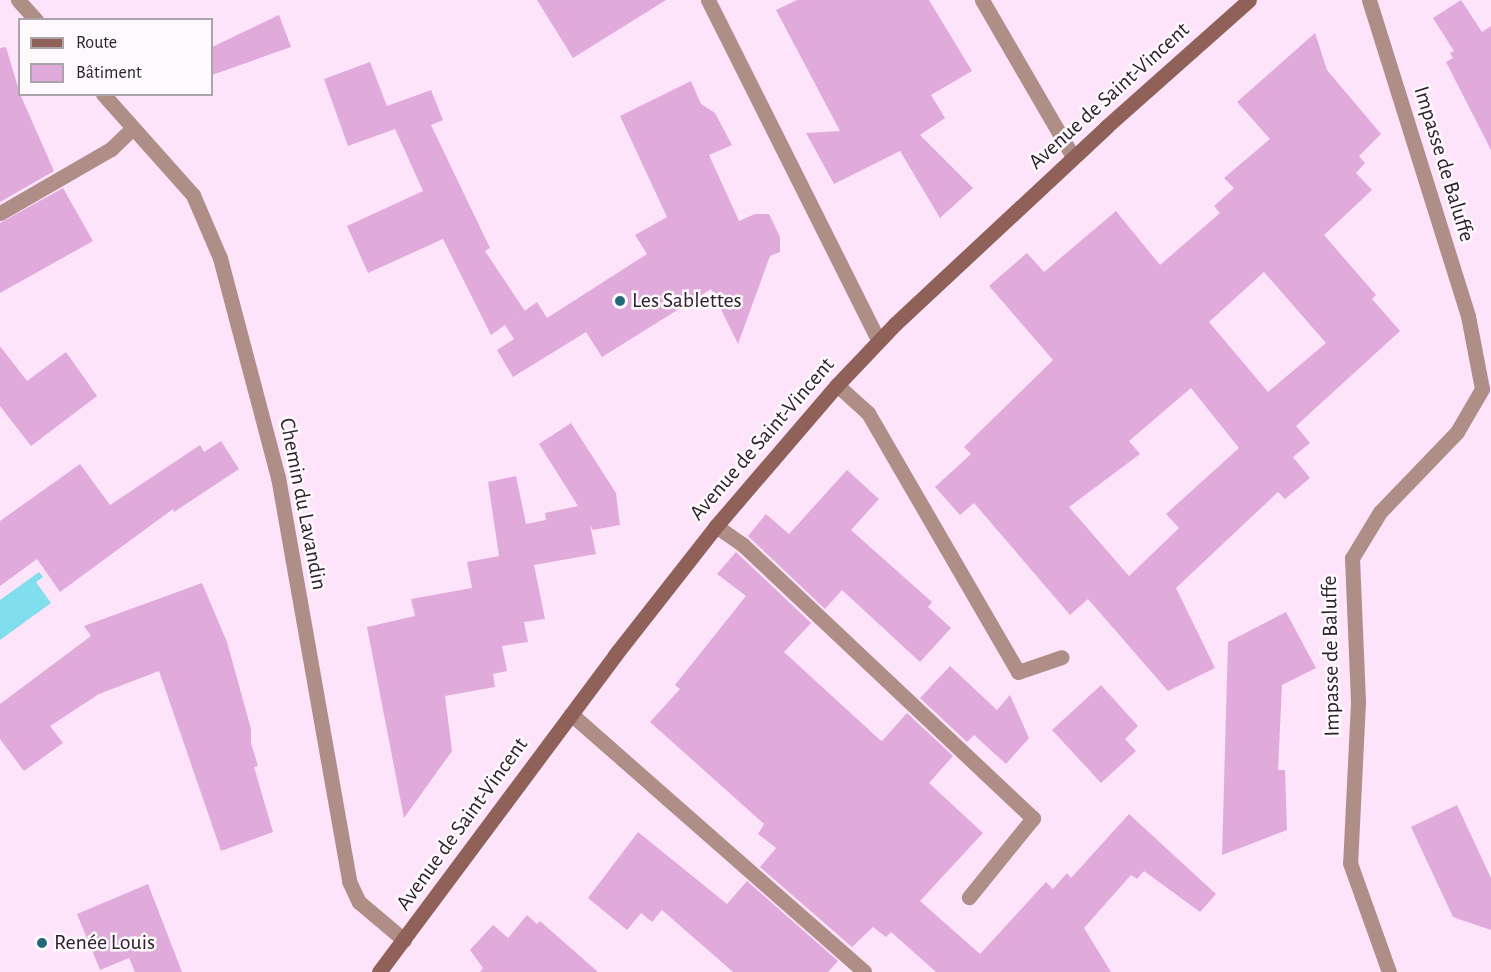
<!DOCTYPE html>
<html>
<head>
<meta charset="utf-8">
<style>
  body { margin:0 }
  #map { position:relative; width:1491px; height:972px; overflow:hidden; background:#fde4fb; font-family:"Alegreya Sans",sans-serif }
  div>[style] { position:absolute }
  .water>* { inset:0; background:#81deed }
  .building>* { inset:0; background:#e0aadb }
  .lane>* { height:15px; margin:-7.5px; padding:0 7.5px; transform-origin:7.5px; border-radius:7.5px; background:#af8e88 }
  .street>* { height:15px; margin:-7.5px; padding:0 7.5px; transform-origin:7.5px; border-radius:7.5px; background:#af8e88 }
  .secondary>* { height:15px; margin:-7.5px; padding:0 7.5px; transform-origin:7.5px; border-radius:7.5px; background:#8f6159 }
  .dots>* { width:16px; height:16px; translate:-50% -50%; box-sizing:border-box; border:3px solid #fef9fd; border-radius:50% }
  span { translate:-50% -50%; white-space:nowrap; text-align:center; line-height:1.15; -webkit-text-stroke:5px #fef9fd; paint-order:stroke }
  .street-label { font-size:22px; color:#2c222b }
  .poi-label { font-size:22px; color:#2c222b }
  .left { translate:0 -50%; text-align:left }
  .legend { position:absolute; left:18px; top:18px; width:195px; height:78px; box-sizing:border-box; background:#fef9fd; border:2px solid #aaa3a9; margin:0; padding:8px 10px; list-style:none; font-size:18px; color:#2c222b }
  .legend li { display:flex; align-items:center; gap:12px; height:30px }
  .legend b { width:30px; border:2px solid #aaa3a9 }
</style>
</head>
<body>
<div id="map">
  <div class="water">
    <div style="clip-path:polygon(39px 572px,43px 577px,36px 582px,51px 603px,0 640px,0 600px)"></div>
  </div>
  <div class="building">
    <div style="clip-path:polygon(537px 0,666px 0,573px 58px)"></div>
    <div style="clip-path:polygon(797px 0,929px 0,972px 71px,931px 95px,945px 118px,920px 135px,973px 188px,940px 218px,900px 151px,834px 184px,806px 133px,840px 131px,776px 10px)"></div>
    <div style="clip-path:polygon(1461px 0,1482px 32px,1491px 26px,1491px 150px,1446px 62px,1453px 58px,1450px 53px,1454px 51px,1433px 18px)"></div>
    <div style="clip-path:polygon(279px 15px,291px 47px,212px 75px,212px 47px)"></div>
    <div style="clip-path:polygon(evenodd,1315px 33px,1327px 70px,1381px 134px,1359px 156px,1365px 163px,1356px 173px,1372px 190px,1324px 235px,1376px 295px,1372px 299px,1400px 331px,1296px 426px,1310px 443px,1293px 457px,1310px 478px,1285px 499px,1278px 492px,1176px 588px,1215px 668px,1168px 691px,1088px 599px,1070px 615px,974px 503px,960px 515px,935px 487px,971px 454px,964px 447px,1053px 360px,989px 286px,1027px 253px,1044px 272px,1116px 211px,1160px 265px,1220px 213px,1214px 206px,1234px 188px,1224px 178px,1270px 139px,1237px 102px,1315px 33px,1264px 272px,1326px 343px,1268px 392px,1209px 322px,1264px 272px,1315px 33px,1191px 388px,1239px 448px,1166px 514px,1179px 528px,1129px 576px,1069px 507px,1140px 454px,1129px 441px,1191px 388px)"></div>
    <div style="clip-path:polygon(6px 47px,20px 94px,54px 171px,0 202px,0 48px)"></div>
    <div style="clip-path:polygon(370px 62px,387px 106px,431px 90px,443px 120px,431px 125px,490px 248px,485px 251px,525px 311px,491px 335px,443px 239px,368px 273px,347px 226px,423px 191px,395px 129px,348px 146px,324px 79px)"></div>
    <div style="clip-path:polygon(691px 81px,701px 104px,715px 113px,732px 145px,709px 155px,739px 221px,755px 214px,769px 214px,780px 237px,780px 252px,770px 256px,738px 344px,711px 289px,602px 357px,586px 332px,513px 377px,497px 350px,514px 339px,505px 325px,537px 302px,547px 318px,647px 254px,635px 235px,667px 217px,620px 116px)"></div>
    <div style="clip-path:polygon(63px 188px,93px 241px,0 293px,0 223px)"></div>
    <div style="clip-path:polygon(0 346px,27px 381px,66px 352px,97px 396px,31px 446px,0 406px)"></div>
    <div style="clip-path:polygon(571px 423px,616px 493px,620px 525px,593px 530px,590px 525px,596px 554px,534px 565px,545px 619px,524px 622px,528px 642px,502px 646px,507px 671px,493px 674px,495px 687px,445px 696px,452px 751px,404px 818px,367px 627px,415px 616px,411px 599px,472px 588px,467px 562px,499px 556px,488px 482px,516px 476px,530px 543px,526px 524px,546px 520px,545px 513px,578px 506px,539px 444px)"></div>
    <div style="clip-path:polygon(221px 441px,239px 469px,174px 512px,173px 509px,60px 592px,37px 559px,0 586px,0 521px,80px 464px,110px 505px,200px 445px,204px 452px)"></div>
    <div style="clip-path:polygon(847px 470px,879px 499px,851px 530px,932px 602px,928px 607px,951px 628px,920px 662px,842px 590px,825px 609px,748px 536px,766px 514px,789px 534px)"></div>
    <div style="clip-path:polygon(736px 552px,811px 623px,784px 652px,879px 739px,882px 741px,907px 713px,953px 756px,929px 783px,983px 833px,920px 901px,980px 954px,1046px 882px,1053px 889px,1067px 873px,1071px 878px,1129px 814px,1216px 894px,1200px 912px,1144px 871px,1137px 879px,1131px 875px,1084px 928px,1111px 972px,936px 972px,891px 932px,886px 937px,873px 927px,852px 947px,760px 867px,776px 848px,758px 834px,764px 824px,650px 722px,680px 689px,675px 685px,746px 596px,717px 574px)"></div>
    <div style="clip-path:polygon(202px 583px,227px 642px,251px 729px,251px 743px,258px 766px,254px 767px,273px 832px,221px 851px,159px 671px,99px 694px,50px 726px,63px 743px,24px 771px,0 739px,0 704px,91px 636px,84px 626px)"></div>
    <div style="clip-path:polygon(1286px 612px,1316px 668px,1282px 685px,1278px 770px,1285px 770px,1287px 830px,1222px 855px,1228px 642px)"></div>
    <div style="clip-path:polygon(950px 666px,997px 710px,1010px 695px,1029px 738px,1006px 764px,974px 735px,967px 742px,920px 698px)"></div>
    <div style="clip-path:polygon(1101px 685px,1138px 726px,1125px 739px,1136px 751px,1101px 783px,1052px 730px)"></div>
    <div style="clip-path:polygon(1457px 805px,1491px 878px,1491px 930px,1453px 917px,1411px 827px)"></div>
    <div style="clip-path:polygon(638px 832px,727px 904px,747px 881px,838px 961px,828px 972px,733px 972px,662px 910px,652px 922px,641px 913px,627px 930px,588px 898px)"></div>
    <div style="clip-path:polygon(148px 884px,182px 972px,135px 972px,129px 958px,100px 970px,77px 914px)"></div>
    <div style="clip-path:polygon(527px 915px,537px 924px,540px 921px,598px 972px,480px 972px,483px 968px,470px 950px,493px 925px,508px 938px)"></div>
  </div>
  <div class="lane">
    <div style="left:708px;top:0;width:380px;rotate:63.4deg"></div>
    <div style="left:0;top:213px;width:128px;rotate:-30deg"></div>
    <div style="left:111px;top:149px;width:30px;rotate:-44deg"></div>
    <div style="left:837px;top:385px;width:42px;rotate:42.1deg"></div>
    <div style="left:868px;top:413px;width:299px;rotate:59.9deg"></div>
    <div style="left:1018px;top:672px;width:46px;rotate:-18.8deg"></div>
    <div style="left:716px;top:526px;width:32px;rotate:35deg"></div>
    <div style="left:742px;top:544px;width:400px;rotate:43.3deg"></div>
    <div style="left:1033px;top:818px;width:102px;rotate:129deg"></div>
    <div style="left:571px;top:714px;width:390px;rotate:41.3deg"></div>
  </div>
  <div class="street">
    <div style="left:18px;top:0;width:27px;rotate:48deg"></div>
    <div style="left:982px;top:0;width:181px;rotate:59.9deg"></div>
    <div style="left:1369px;top:0;width:331px;rotate:72.6deg"></div>
    <div style="left:1468px;top:316px;width:74px;rotate:79.1deg"></div>
    <div style="left:1482px;top:389px;width:50px;rotate:120.2deg"></div>
    <div style="left:1457px;top:432px;width:111px;rotate:133.9deg"></div>
    <div style="left:1380px;top:512px;width:54px;rotate:121.3deg"></div>
    <div style="left:1352px;top:558px;width:144px;rotate:87.6deg"></div>
    <div style="left:1358px;top:702px;width:161px;rotate:92.8deg"></div>
    <div style="left:1350px;top:863px;width:116px;rotate:70.3deg"></div>
    <div style="left:103px;top:94px;width:135px;rotate:48.3deg"></div>
    <div style="left:193px;top:195px;width:69px;rotate:66.8deg"></div>
    <div style="left:220px;top:258px;width:227px;rotate:75.2deg"></div>
    <div style="left:278px;top:477px;width:410px;rotate:80deg"></div>
    <div style="left:349px;top:881px;width:23px;rotate:65deg"></div>
    <div style="left:359px;top:902px;width:59px;rotate:40.2deg"></div>
  </div>
  <div class="secondary">
    <div style="left:379px;top:972px;width:395px;rotate:-53.3deg"></div>
    <div style="left:615px;top:655px;width:164px;rotate:-51.9deg"></div>
    <div style="left:716px;top:526px;width:186px;rotate:-49.4deg"></div>
    <div style="left:837px;top:385px;width:84px;rotate:-46.4deg"></div>
    <div style="left:895px;top:324px;width:289px;rotate:-43deg"></div>
    <div style="left:1106px;top:127px;width:191px;rotate:-41.6deg"></div>
  </div>
  <div class="dots">
    <div style="left:620px;top:301px;background:#236a78"></div>
    <div style="left:42px;top:943px;background:#236a78"></div>
  </div>
  <div class="street-label">
    <span style="left:1109px;top:96px;rotate:-42deg">Avenue de Saint-Vincent</span>
    <span style="left:1444px;top:164px;rotate:73deg">Impasse de Baluffe</span>
    <span style="left:762px;top:439px;rotate:-49deg">Avenue de Saint-Vincent</span>
    <span style="left:303px;top:504px;rotate:79deg">Chemin du Lavandin</span>
    <span style="left:1331px;top:656px;rotate:-91deg">Impasse de Baluffe</span>
    <span style="left:462px;top:824px;rotate:-54deg">Avenue de Saint-Vincent</span>
  </div>
  <div class="poi-label">
    <span class="left" style="left:632px;top:301px">Les Sablettes</span>
    <span class="left" style="left:54px;top:943px">Renée Louis</span>
  </div>
  <ul class="legend">
  <li><b style="height:8px;background:#8f6159"></b>Route</li>
  <li><b style="height:16px;background:#e0aadb"></b>Bâtiment</li>
  </ul>
</div>
</body>
</html>
